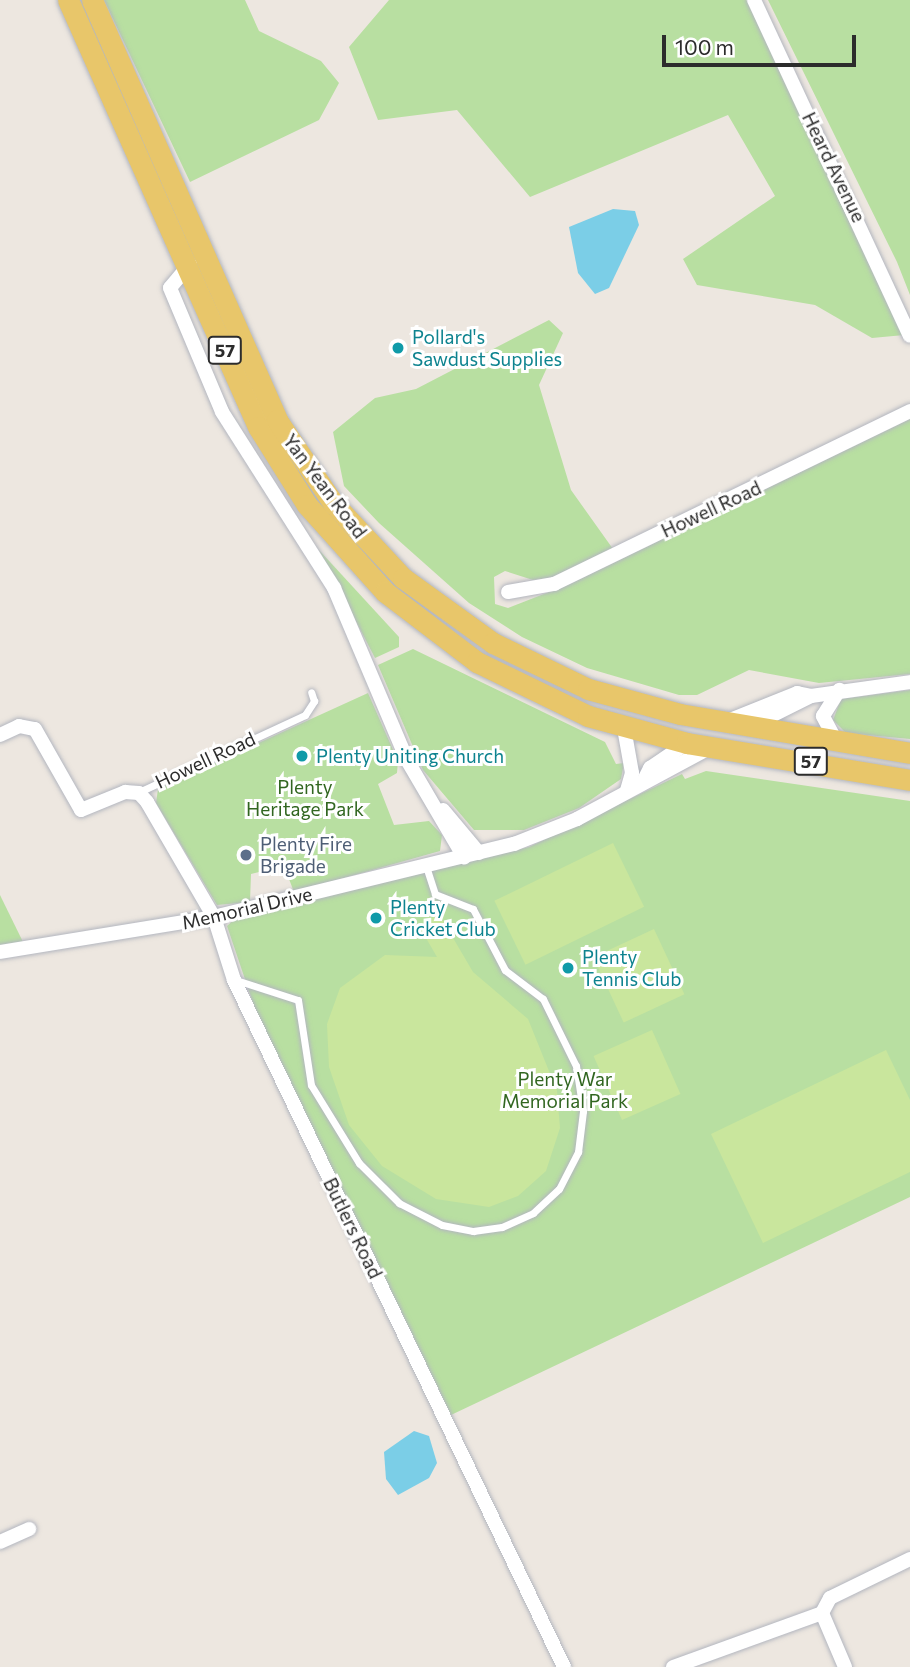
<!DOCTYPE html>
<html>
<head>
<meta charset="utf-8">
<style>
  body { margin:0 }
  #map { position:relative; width:910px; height:1667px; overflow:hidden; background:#ede7e0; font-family:Commissioner,sans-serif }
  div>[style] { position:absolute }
  .green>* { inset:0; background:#b8dfa1 }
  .pitch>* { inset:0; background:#c9e69d; transform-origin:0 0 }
  .water>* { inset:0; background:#7bcee7 }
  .roads { filter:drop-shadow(0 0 2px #b3b6bf) drop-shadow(0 0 2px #b3b6bf) }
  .service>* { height:7px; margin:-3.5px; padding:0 3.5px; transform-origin:3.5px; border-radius:3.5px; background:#fff }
  .minor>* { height:14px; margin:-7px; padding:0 7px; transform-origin:7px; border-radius:7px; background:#fff }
  .primary>* { height:21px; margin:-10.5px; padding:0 10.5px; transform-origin:10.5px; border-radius:10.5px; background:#e8c66a }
  .dots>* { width:19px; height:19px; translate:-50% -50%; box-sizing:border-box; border:4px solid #fff; border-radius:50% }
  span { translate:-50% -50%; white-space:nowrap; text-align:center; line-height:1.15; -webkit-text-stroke:6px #fff; paint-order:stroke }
  .shield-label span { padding:2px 5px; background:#fff; border:2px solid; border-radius:5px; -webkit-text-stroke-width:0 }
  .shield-label { font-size:18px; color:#2c2c2c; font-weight:700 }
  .street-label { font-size:19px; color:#2c2c2c }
  .culture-label { font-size:19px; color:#0d838f }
  .left { translate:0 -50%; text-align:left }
  .park-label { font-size:19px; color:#316620 }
  .service-label { font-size:19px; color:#4e5e75 }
  .scale { position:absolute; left:662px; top:35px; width:194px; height:32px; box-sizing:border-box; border:4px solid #2c2c2c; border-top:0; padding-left:9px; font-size:21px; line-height:24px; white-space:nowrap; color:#2c2c2c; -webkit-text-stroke:5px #fff; paint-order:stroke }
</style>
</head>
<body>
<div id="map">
  <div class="green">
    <div style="clip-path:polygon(104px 0,245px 0,259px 31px,321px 61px,339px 83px,319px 120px,190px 182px)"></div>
    <div style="clip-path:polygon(389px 0,747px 0,904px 335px,872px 338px,815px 305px,697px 285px,683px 259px,775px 196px,728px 115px,530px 197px,457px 110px,378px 120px,349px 47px)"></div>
    <div style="clip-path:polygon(768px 0,910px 0,910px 295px,897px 262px)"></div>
    <div style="clip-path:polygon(549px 320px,563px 333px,539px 385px,571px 490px,613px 549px,557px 577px,533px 580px,505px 571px,494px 577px,495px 604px,508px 608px,572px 583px,910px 419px,910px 674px,819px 683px,749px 670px,697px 695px,679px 695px,587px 668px,522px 637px,469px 603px,379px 523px,344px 486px,333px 432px,375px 398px,416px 389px)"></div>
    <div style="clip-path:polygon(319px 550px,399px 637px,399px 647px,375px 658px)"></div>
    <div style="clip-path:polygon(413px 649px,605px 742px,616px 764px,624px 763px,621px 779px,579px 808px,524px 830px,474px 830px,423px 770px,378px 665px)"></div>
    <div style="clip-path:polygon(910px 690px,910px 739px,846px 733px,833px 720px,841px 699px)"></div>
    <div style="clip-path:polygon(368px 693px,398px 761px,397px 773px,378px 784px,394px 825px,429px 821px,442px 835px,440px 851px,294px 892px,284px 866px,251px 874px,250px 902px,217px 905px,156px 803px,158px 789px)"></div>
    <div style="clip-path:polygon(706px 771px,910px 801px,910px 1197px,451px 1415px,254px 1006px,227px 926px,237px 917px,529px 847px,682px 774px,685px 779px)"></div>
    <div style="clip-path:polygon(0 895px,23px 942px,0 946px)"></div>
  </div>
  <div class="pitch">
    <div style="left:613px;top:843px;width:71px;height:132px;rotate:64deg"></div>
    <div style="clip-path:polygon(439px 914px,473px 972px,528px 1019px,557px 1091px,560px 1128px,546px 1171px,518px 1196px,489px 1207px,436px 1199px,382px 1166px,349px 1125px,329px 1067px,327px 1024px,340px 988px,385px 955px,437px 957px,419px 926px)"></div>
    <div style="left:654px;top:929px;width:72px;height:67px;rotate:65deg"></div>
    <div style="left:652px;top:1030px;width:70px;height:64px;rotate:66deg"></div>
    <div style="clip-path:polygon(886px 1050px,910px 1100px,910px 1172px,763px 1243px,711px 1134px)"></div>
  </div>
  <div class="water">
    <div style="clip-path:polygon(613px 209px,635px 211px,639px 225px,609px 288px,595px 294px,578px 273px,569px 227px)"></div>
    <div style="clip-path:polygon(414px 1431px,429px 1436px,437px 1463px,429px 1478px,398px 1495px,386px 1479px,384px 1452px)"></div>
  </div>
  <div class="roads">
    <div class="service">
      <div style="left:139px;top:792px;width:183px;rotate:-24.9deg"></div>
      <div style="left:305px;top:715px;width:17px;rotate:-57deg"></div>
      <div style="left:314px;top:701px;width:9px;rotate:-108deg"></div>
      <div style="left:236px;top:980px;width:65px;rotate:17.9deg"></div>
      <div style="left:298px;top:1000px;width:86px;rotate:81.3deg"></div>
      <div style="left:311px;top:1085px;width:92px;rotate:58.4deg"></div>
      <div style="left:359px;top:1163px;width:57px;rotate:45deg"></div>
      <div style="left:399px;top:1203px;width:48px;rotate:27.1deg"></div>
      <div style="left:442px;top:1225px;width:32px;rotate:11deg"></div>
      <div style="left:473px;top:1231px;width:29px;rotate:-8deg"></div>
      <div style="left:502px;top:1227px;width:34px;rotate:-24deg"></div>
      <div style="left:533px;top:1213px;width:35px;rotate:-43deg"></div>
      <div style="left:559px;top:1189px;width:42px;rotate:-62.8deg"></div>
      <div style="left:578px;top:1152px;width:41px;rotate:-83deg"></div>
      <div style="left:583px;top:1111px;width:46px;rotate:-98.8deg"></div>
      <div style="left:576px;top:1066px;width:75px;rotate:-116.2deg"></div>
      <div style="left:543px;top:999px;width:48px;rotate:-142.7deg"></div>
      <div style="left:505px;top:970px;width:69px;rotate:-117.7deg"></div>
      <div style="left:473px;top:909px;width:41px;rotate:-158.5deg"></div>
      <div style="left:435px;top:894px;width:28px;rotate:-108deg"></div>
    </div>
    <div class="minor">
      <div style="left:754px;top:0;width:370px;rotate:65.1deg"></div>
      <div style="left:190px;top:264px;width:31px;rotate:130deg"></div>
      <div style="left:170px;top:288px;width:134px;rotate:67.2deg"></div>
      <div style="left:222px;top:412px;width:209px;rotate:57.5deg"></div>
      <div style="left:334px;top:588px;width:187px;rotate:67deg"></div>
      <div style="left:407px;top:760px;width:113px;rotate:59.6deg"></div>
      <div style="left:508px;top:592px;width:47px;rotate:-9.9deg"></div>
      <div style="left:554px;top:584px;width:396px;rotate:-25.9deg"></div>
      <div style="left:725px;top:722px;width:78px;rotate:-21.9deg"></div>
      <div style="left:797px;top:693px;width:14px;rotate:12deg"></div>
      <div style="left:753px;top:725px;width:65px;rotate:-26.6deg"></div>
      <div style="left:811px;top:696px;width:100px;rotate:-8deg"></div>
      <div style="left:624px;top:728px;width:46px;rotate:79.9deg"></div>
      <div style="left:632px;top:773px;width:19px;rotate:106deg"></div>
      <div style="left:0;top:735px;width:21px;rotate:-25deg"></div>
      <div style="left:19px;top:726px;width:16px;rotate:11deg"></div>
      <div style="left:35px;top:729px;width:93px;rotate:60.4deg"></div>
      <div style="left:81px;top:810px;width:48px;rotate:-22.2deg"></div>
      <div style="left:125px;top:792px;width:14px;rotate:4deg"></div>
      <div style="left:139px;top:793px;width:12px;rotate:48deg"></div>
      <div style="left:147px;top:802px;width:133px;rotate:59.8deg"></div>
      <div style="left:214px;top:917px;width:66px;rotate:72.4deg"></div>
      <div style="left:234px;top:980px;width:762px;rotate:64.34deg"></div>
      <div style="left:835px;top:739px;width:26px;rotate:-118deg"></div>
      <div style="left:823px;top:716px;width:31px;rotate:-58deg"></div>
      <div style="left:643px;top:782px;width:16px;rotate:-63deg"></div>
      <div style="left:650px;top:768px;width:45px;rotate:-34deg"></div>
      <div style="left:443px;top:810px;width:56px;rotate:50.1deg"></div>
      <div style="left:0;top:952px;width:217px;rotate:-9.3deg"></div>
      <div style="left:214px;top:917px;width:309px;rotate:-13.7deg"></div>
      <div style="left:514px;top:844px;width:68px;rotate:-21.6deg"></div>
      <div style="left:577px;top:819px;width:152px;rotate:-28.2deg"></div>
      <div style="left:0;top:1542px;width:32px;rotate:-24deg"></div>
      <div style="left:822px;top:1613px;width:17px;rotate:-62deg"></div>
      <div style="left:830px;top:1598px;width:89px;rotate:-26deg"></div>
      <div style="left:822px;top:1613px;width:59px;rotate:66.9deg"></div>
      <div style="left:673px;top:1667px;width:158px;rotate:-19.9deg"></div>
    </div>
    <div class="primary">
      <div style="left:68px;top:0;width:467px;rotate:66deg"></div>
      <div style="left:258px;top:427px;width:92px;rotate:57.9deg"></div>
      <div style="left:307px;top:505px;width:117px;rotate:48.1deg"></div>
      <div style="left:385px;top:592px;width:116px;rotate:37.3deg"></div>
      <div style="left:477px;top:662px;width:123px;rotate:25.9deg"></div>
      <div style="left:588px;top:716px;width:103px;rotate:15.3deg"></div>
      <div style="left:687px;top:743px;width:226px;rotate:9.4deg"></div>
      <div style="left:92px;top:0;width:459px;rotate:66.2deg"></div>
      <div style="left:277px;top:420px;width:100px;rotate:56deg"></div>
      <div style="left:333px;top:503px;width:103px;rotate:47deg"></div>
      <div style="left:403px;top:578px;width:111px;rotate:35.8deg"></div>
      <div style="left:493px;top:643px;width:106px;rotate:25.8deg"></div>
      <div style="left:588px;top:689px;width:95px;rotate:15.2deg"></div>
      <div style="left:680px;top:714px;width:233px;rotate:9.6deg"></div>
    </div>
  </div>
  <div class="dots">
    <div style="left:398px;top:348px;background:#0f9aa8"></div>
    <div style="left:302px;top:756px;background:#0f9aa8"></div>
    <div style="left:246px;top:855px;background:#5c6f8a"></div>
    <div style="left:376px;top:918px;background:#0f9aa8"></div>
    <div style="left:568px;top:968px;background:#0f9aa8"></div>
  </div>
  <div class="shield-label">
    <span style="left:225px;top:350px">57</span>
    <span style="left:811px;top:761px">57</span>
  </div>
  <div class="street-label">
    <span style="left:834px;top:167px;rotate:64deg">Heard Avenue</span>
    <span style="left:325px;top:486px;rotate:53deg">Yan Yean Road</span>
    <span style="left:711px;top:509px;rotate:-25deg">Howell Road</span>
    <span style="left:205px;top:760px;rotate:-25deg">Howell Road</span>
    <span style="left:247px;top:908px;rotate:-13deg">Memorial Drive</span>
    <span style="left:353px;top:1228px;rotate:64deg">Butlers Road</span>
  </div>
  <div class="culture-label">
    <span class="left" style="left:412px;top:348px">Pollard's<br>Sawdust Supplies</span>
    <span class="left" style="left:316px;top:756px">Plenty Uniting Church</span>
    <span class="left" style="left:390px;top:918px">Plenty<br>Cricket Club</span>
    <span class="left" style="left:582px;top:968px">Plenty<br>Tennis Club</span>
  </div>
  <div class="park-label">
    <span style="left:305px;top:798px">Plenty<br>Heritage Park</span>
    <span style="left:565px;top:1090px">Plenty War<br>Memorial Park</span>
  </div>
  <div class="service-label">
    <span class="left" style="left:260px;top:855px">Plenty Fire<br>Brigade</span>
  </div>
  <div class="scale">100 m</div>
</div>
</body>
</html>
